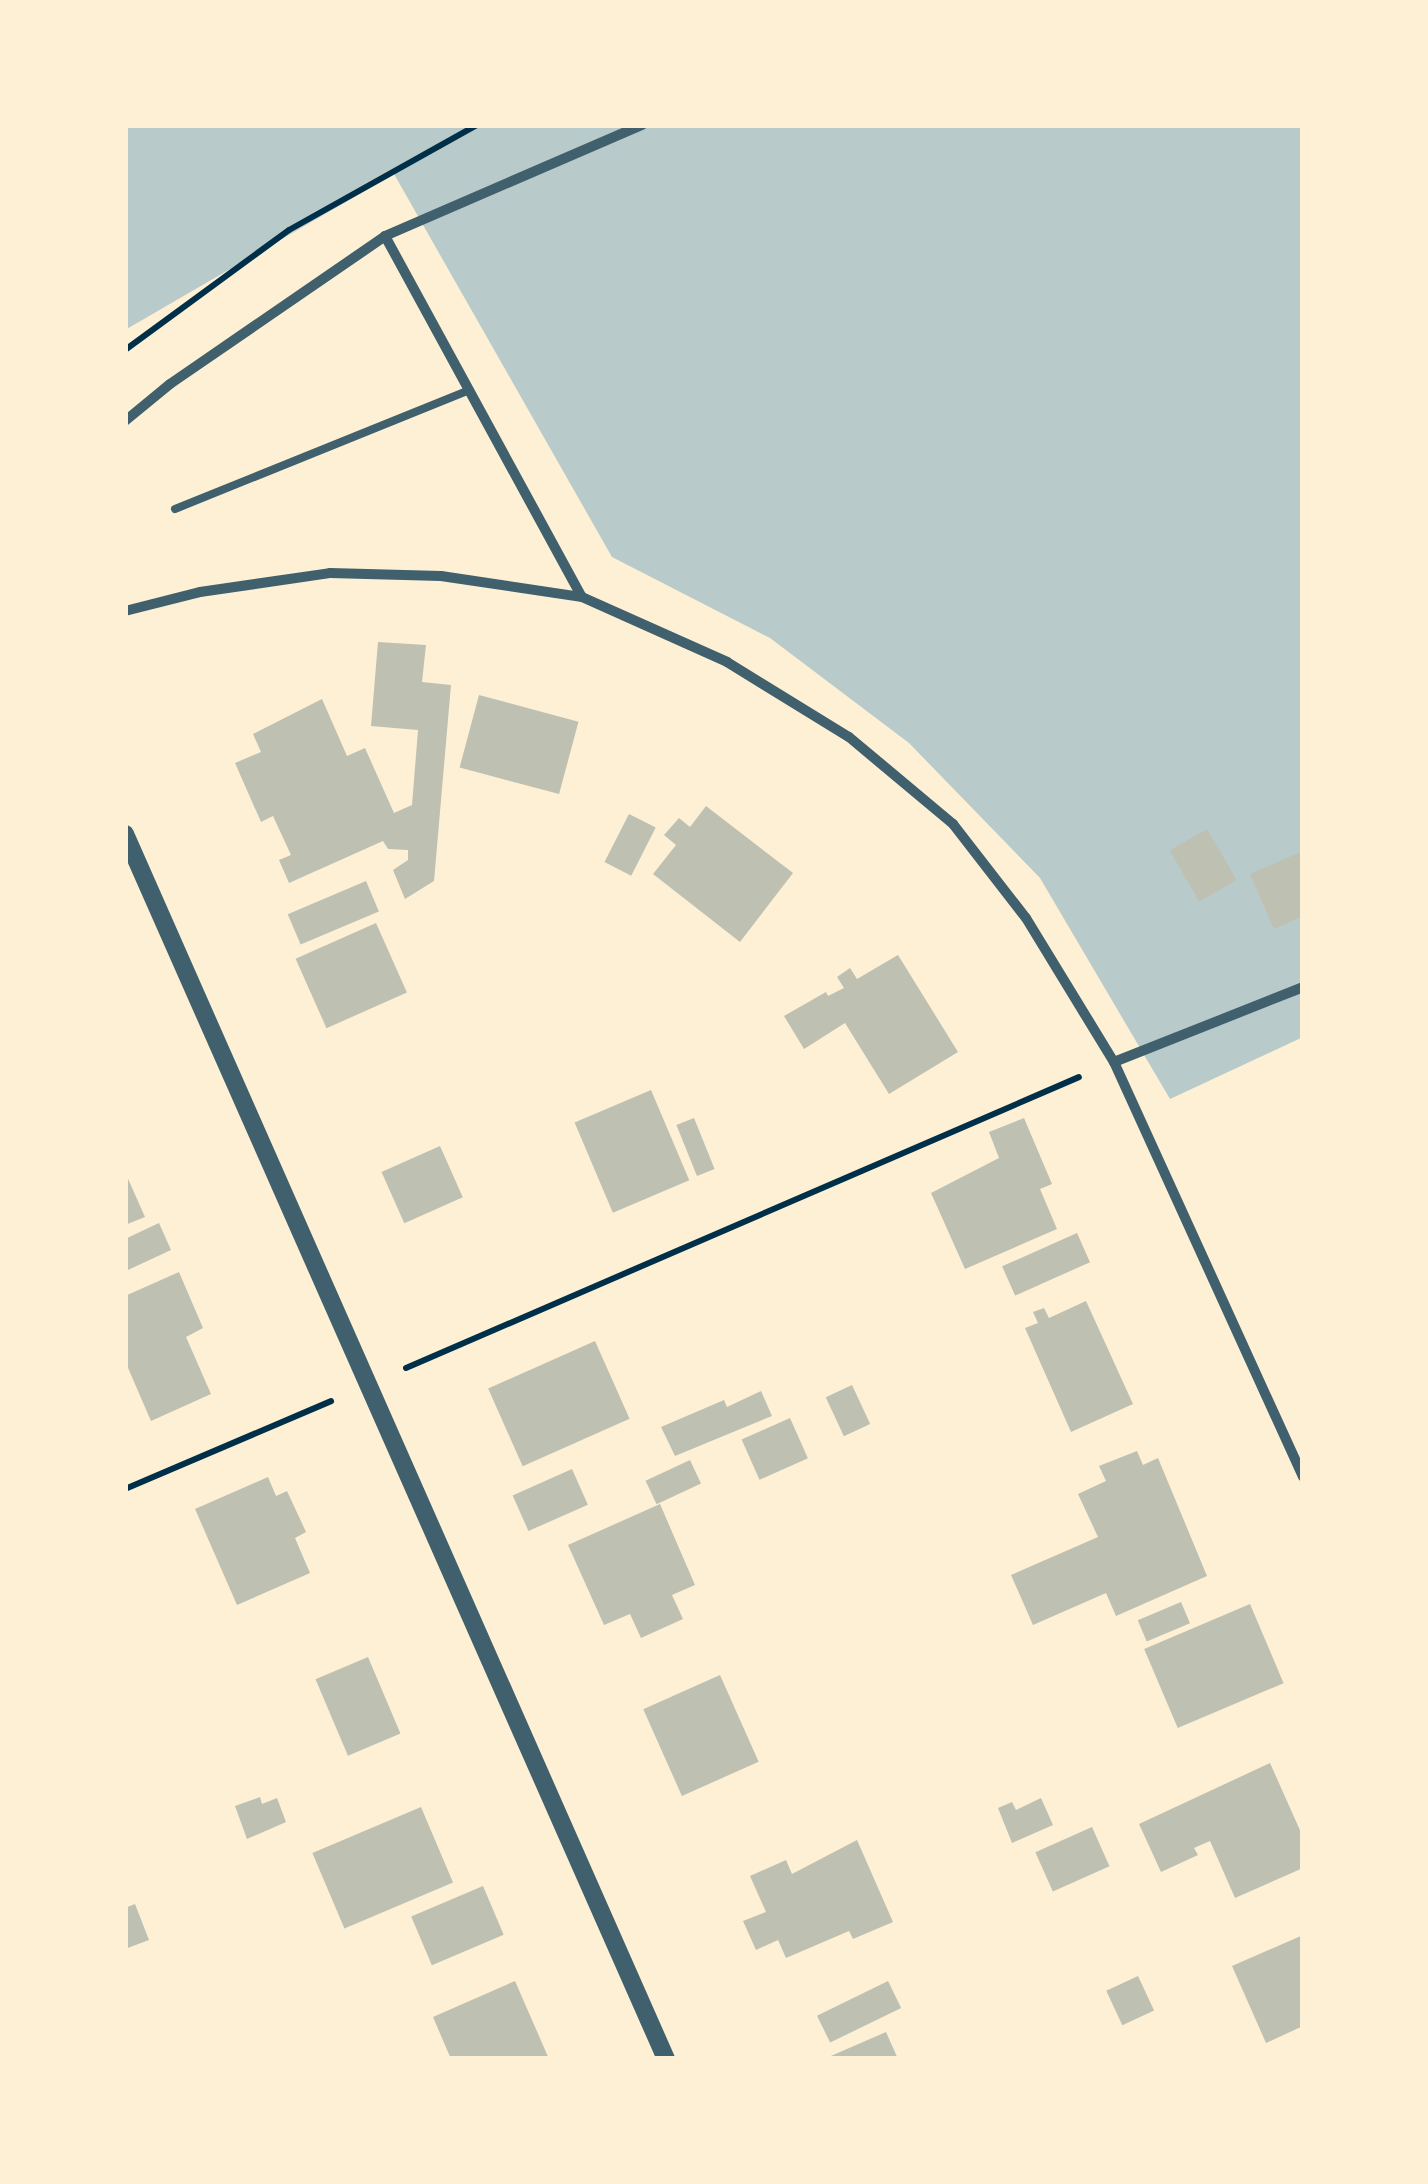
<!DOCTYPE html>
<html>
<head>
<meta charset="utf-8">
<style>
  body { margin:0 }
  #map { position:relative; width:1428px; height:2184px; overflow:hidden; background:#fdf0d5; font-family:Roboto,sans-serif }
  div>[style] { position:absolute }
  .green>* { inset:0; background:#b9caca }
  .building>* { inset:0; background:#bec0b2; transform-origin:0 0 }
  .path>* { height:6px; margin:-3px; padding:0 3px; transform-origin:3px; border-radius:3px; background:#003049 }
  .service>* { height:8px; margin:-4px; padding:0 4px; transform-origin:4px; border-radius:4px; background:#3f606c }
  .minor>* { height:10px; margin:-5px; padding:0 5px; transform-origin:5px; border-radius:5px; background:#3f606c }
  .tertiary>* { height:18px; margin:-9px; padding:0 9px; transform-origin:9px; border-radius:9px; background:#3f606c }
  span { translate:-50% -50%; white-space:nowrap; text-align:center; line-height:1.15; -webkit-text-stroke:9px #fdf0d5; paint-order:stroke }
  .frame { position:absolute; inset:0; border:128px solid #fdf0d5; pointer-events:none }
</style>
</head>
<body>
<div id="map">
  <div class="green">
    <div style="clip-path:polygon(125px 125px,1303px 125px,1303px 1037px,1170px 1099px,1040px 878px,909px 743px,770px 638px,612px 557px,394px 174px,125px 330px)"></div>
  </div>
  <div class="building">
    <div style="clip-path:polygon(378px 642px,426px 645px,422px 682px,451px 685px,434px 881px,405px 899px,393px 870px,408px 860px,408px 850px,388px 849px,383px 841px,289px 883px,279px 860px,291px 855px,273px 816px,261px 822px,235px 763px,261px 752px,253px 734px,322px 699px,347px 756px,365px 748px,394px 813px,412px 805px,418px 730px,371px 726px)"></div>
    <div style="left:479px;top:695px;width:103px;height:75px;rotate:15deg"></div>
    <div style="clip-path:polygon(706px 806px,793px 873px,740px 942px,653px 874px,676px 845px,664px 835px,679px 818px,690px 827px)"></div>
    <div style="left:629px;top:814px;width:30px;height:54px;rotate:27deg"></div>
    <div style="left:1207px;top:829px;width:59px;height:43px;rotate:60deg"></div>
    <div style="clip-path:polygon(1303px 851px,1303px 916px,1274px 929px,1250px 874px)"></div>
    <div style="left:366px;top:881px;width:33px;height:85px;rotate:67deg"></div>
    <div style="left:376px;top:923px;width:76px;height:88px;rotate:66deg"></div>
    <div style="clip-path:polygon(898px 955px,958px 1052px,889px 1094px,845px 1023px,804px 1049px,784px 1016px,826px 992px,828px 996px,844px 988px,837px 977px,850px 968px,857px 979px)"></div>
    <div style="left:651px;top:1090px;width:98px;height:83px;rotate:67deg"></div>
    <div style="left:694px;top:1118px;width:55px;height:19px;rotate:68deg"></div>
    <div style="clip-path:polygon(1024px 1118px,1052px 1184px,1040px 1189px,1057px 1229px,965px 1269px,931px 1193px,999px 1158px,989px 1132px)"></div>
    <div style="left:440px;top:1146px;width:56px;height:64px;rotate:66deg"></div>
    <div style="clip-path:polygon(125px 1172px,145px 1217px,125px 1225px)"></div>
    <div style="clip-path:polygon(159px 1223px,171px 1250px,128px 1270px,125px 1239px)"></div>
    <div style="left:1077px;top:1233px;width:32px;height:82px;rotate:66deg"></div>
    <div style="clip-path:polygon(179px 1272px,203px 1328px,186px 1337px,211px 1394px,151px 1421px,125px 1361px,125px 1296px)"></div>
    <div style="clip-path:polygon(1086px 1301px,1133px 1404px,1071px 1432px,1025px 1328px,1038px 1323px,1033px 1312px,1044px 1308px,1049px 1318px)"></div>
    <div style="left:595px;top:1341px;width:85px;height:117px;rotate:66deg"></div>
    <div style="left:852px;top:1385px;width:43px;height:29px;rotate:65deg"></div>
    <div style="clip-path:polygon(761px 1391px,772px 1416px,675px 1456px,661px 1427px,724px 1400px,727px 1407px)"></div>
    <div style="left:790px;top:1418px;width:44px;height:53px;rotate:66deg"></div>
    <div style="clip-path:polygon(1137px 1451px,1143px 1465px,1158px 1458px,1207px 1576px,1116px 1616px,1106px 1593px,1033px 1625px,1011px 1575px,1098px 1537px,1078px 1494px,1106px 1481px,1099px 1466px)"></div>
    <div style="left:690px;top:1460px;width:26px;height:49px;rotate:65deg"></div>
    <div style="left:572px;top:1469px;width:39px;height:65px;rotate:66deg"></div>
    <div style="clip-path:polygon(268px 1477px,276px 1496px,287px 1491px,306px 1532px,295px 1538px,310px 1573px,237px 1605px,195px 1509px)"></div>
    <div style="clip-path:polygon(660px 1504px,695px 1585px,672px 1595px,683px 1619px,641px 1638px,630px 1614px,604px 1625px,568px 1545px)"></div>
    <div style="left:1181px;top:1602px;width:23px;height:47px;rotate:67deg"></div>
    <div style="left:1250px;top:1604px;width:86px;height:115px;rotate:67deg"></div>
    <div style="left:368px;top:1657px;width:83px;height:57px;rotate:67deg"></div>
    <div style="left:720px;top:1675px;width:95px;height:84px;rotate:66deg"></div>
    <div style="clip-path:polygon(1270px 1763px,1303px 1837px,1303px 1868px,1235px 1898px,1210px 1841px,1194px 1848px,1198px 1855px,1161px 1872px,1139px 1824px)"></div>
    <div style="clip-path:polygon(260px 1797px,262px 1804px,277px 1798px,286px 1822px,247px 1839px,235px 1806px)"></div>
    <div style="clip-path:polygon(1041px 1798px,1053px 1825px,1012px 1843px,998px 1808px,1012px 1802px,1016px 1810px)"></div>
    <div style="left:421px;top:1807px;width:82px;height:118px;rotate:67deg"></div>
    <div style="left:1092px;top:1827px;width:43px;height:62px;rotate:66deg"></div>
    <div style="clip-path:polygon(857px 1840px,893px 1922px,853px 1939px,849px 1931px,786px 1958px,778px 1940px,756px 1950px,743px 1921px,766px 1912px,750px 1876px,786px 1860px,792px 1874px)"></div>
    <div style="left:483px;top:1886px;width:53px;height:78px;rotate:67deg"></div>
    <div style="clip-path:polygon(135px 1904px,149px 1940px,125px 1949px,125px 1908px)"></div>
    <div style="clip-path:polygon(1303px 1935px,1303px 2026px,1266px 2043px,1232px 1966px)"></div>
    <div style="left:1138px;top:1976px;width:38px;height:35px;rotate:65deg"></div>
    <div style="clip-path:polygon(515px 1981px,549px 2059px,451px 2059px,433px 2017px)"></div>
    <div style="left:888px;top:1981px;width:30px;height:79px;rotate:64deg"></div>
    <div style="clip-path:polygon(886px 2032px,898px 2059px,824px 2059px)"></div>
  </div>
  <div class="path">
    <div style="left:125px;top:350px;width:203px;rotate:-36.2deg"></div>
    <div style="left:289px;top:230px;width:215px;rotate:-29.2deg"></div>
    <div style="left:406px;top:1368px;width:733px;rotate:-23.38deg"></div>
    <div style="left:125px;top:1489px;width:224px;rotate:-23.1deg"></div>
  </div>
  <div class="service">
    <div style="left:175px;top:509px;width:317px;rotate:-22deg"></div>
  </div>
  <div class="minor">
    <div style="left:385px;top:236px;width:411px;rotate:61.4deg"></div>
    <div style="left:125px;top:421px;width:58px;rotate:-39.4deg"></div>
    <div style="left:170px;top:384px;width:261px;rotate:-34.5deg"></div>
    <div style="left:385px;top:236px;width:280px;rotate:-23.4deg"></div>
    <div style="left:125px;top:611px;width:77px;rotate:-14.2deg"></div>
    <div style="left:200px;top:592px;width:131px;rotate:-8.3deg"></div>
    <div style="left:330px;top:573px;width:111px;rotate:1.5deg"></div>
    <div style="left:441px;top:576px;width:143px;rotate:8.5deg"></div>
    <div style="left:582px;top:597px;width:159px;rotate:24.1deg"></div>
    <div style="left:727px;top:662px;width:143px;rotate:31.6deg"></div>
    <div style="left:849px;top:737px;width:136px;rotate:39.9deg"></div>
    <div style="left:953px;top:824px;width:119px;rotate:52.2deg"></div>
    <div style="left:1026px;top:918px;width:169px;rotate:58.6deg"></div>
    <div style="left:1114px;top:1062px;width:456px;rotate:65.5deg"></div>
    <div style="left:1114px;top:1062px;width:203px;rotate:-21.6deg"></div>
  </div>
  <div class="tertiary">
    <div style="left:125px;top:834px;width:1339px;rotate:66.17deg"></div>
  </div>
  <div class="frame"></div>
</div>
</body>
</html>
